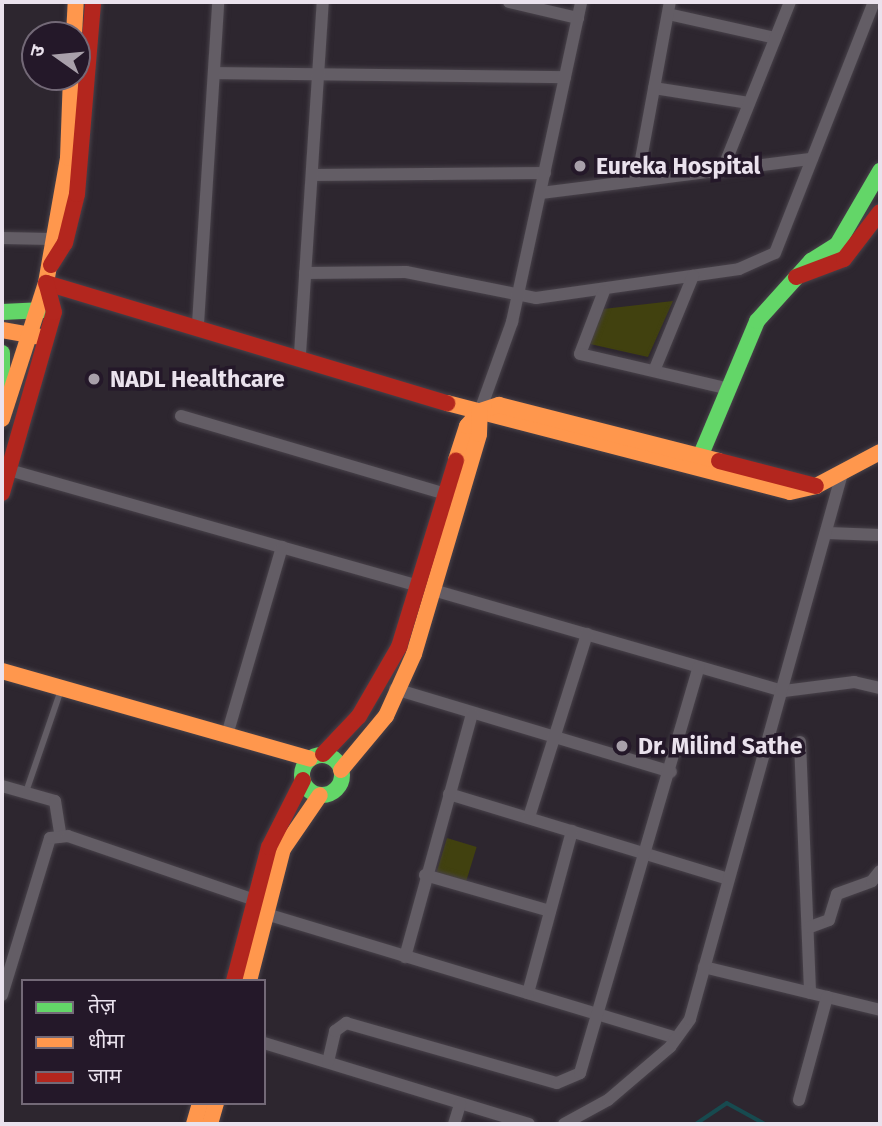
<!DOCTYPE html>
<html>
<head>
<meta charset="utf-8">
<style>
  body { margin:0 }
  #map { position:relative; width:882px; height:1126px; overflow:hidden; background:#2d262f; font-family:"Fira Sans","Noto Sans Devanagari",sans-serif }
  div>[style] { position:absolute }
  .green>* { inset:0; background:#41410f; transform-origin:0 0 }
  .stream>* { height:3.5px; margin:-1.75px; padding:0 1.75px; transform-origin:1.75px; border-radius:1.75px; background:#174a4f }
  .roads { filter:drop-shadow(0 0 2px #48424a) drop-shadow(0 0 2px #48424a) }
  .lane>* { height:6px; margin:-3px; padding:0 3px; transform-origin:3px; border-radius:3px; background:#635d65 }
  .street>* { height:12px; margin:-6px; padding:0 6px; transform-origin:6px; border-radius:6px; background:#635d65 }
  .fast>* { height:16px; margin:-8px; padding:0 8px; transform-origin:8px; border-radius:8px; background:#63d668 }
  .fast>.ring { margin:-8px; padding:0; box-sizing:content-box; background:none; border:16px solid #63d668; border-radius:50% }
  .slow>* { height:16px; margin:-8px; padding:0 8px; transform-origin:8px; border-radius:8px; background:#ff974d }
  .jam>* { height:16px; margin:-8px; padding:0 8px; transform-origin:8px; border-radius:8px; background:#b3261e }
  .dots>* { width:19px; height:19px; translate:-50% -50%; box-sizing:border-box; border:4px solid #241829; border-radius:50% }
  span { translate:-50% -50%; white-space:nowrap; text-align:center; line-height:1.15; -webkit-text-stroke:7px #241829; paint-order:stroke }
  .poi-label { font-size:23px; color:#eae2ed; font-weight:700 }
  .left { translate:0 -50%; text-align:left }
  .frame { position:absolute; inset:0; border:4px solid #eae2ed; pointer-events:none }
  .legend { position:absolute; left:21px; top:979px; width:245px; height:126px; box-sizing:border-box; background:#241829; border:2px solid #736977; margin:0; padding:9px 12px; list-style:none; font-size:21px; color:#eae2ed }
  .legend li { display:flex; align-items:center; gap:14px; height:35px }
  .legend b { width:35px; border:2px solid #736977 }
  .north { position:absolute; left:21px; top:21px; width:70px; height:70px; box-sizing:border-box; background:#241829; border:2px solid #736977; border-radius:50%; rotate:285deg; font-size:19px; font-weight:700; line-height:28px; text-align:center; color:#eae2ed }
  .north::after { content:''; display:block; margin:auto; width:24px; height:32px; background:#a8a0aa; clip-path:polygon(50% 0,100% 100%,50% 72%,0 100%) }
</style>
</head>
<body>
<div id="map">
  <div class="green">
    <div style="clip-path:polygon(673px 301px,648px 357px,590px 344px,603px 309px)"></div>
    <div style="left:447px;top:838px;width:31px;height:38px;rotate:17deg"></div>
  </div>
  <div class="stream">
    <div style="left:696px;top:1124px;width:37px;rotate:-34deg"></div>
    <div style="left:727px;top:1103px;width:43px;rotate:28.9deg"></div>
  </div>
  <div class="roads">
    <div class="lane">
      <div style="left:26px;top:792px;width:108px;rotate:-71.1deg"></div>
    </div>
    <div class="street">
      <div style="left:509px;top:2px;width:71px;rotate:13.1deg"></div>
      <div style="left:668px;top:14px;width:110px;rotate:12.6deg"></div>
      <div style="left:215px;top:73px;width:350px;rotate:0.7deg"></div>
      <div style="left:654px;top:88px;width:96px;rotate:9deg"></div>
      <div style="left:722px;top:171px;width:182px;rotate:-68.1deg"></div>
      <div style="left:312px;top:175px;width:233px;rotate:-0.5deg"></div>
      <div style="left:637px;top:181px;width:182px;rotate:-79.6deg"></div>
      <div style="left:541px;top:193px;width:273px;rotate:-7.2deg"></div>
      <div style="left:2px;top:238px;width:50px;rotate:1.1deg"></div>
      <div style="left:305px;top:273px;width:101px;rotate:-0.6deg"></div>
      <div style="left:406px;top:272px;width:133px;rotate:11.3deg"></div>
      <div style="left:536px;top:298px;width:205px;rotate:-8.1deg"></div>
      <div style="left:739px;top:269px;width:39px;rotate:-24deg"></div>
      <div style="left:775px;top:253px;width:270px;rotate:-68.5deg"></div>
      <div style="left:604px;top:291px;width:67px;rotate:110.9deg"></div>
      <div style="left:580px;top:354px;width:153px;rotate:13.2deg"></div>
      <div style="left:198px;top:324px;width:323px;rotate:-86.4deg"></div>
      <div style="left:300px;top:354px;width:353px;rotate:-86.3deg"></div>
      <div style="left:654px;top:371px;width:103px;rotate:-67.7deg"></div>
      <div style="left:480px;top:411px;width:95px;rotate:-70.2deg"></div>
      <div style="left:512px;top:322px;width:327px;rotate:-77.8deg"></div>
      <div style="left:181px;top:416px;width:276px;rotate:16.4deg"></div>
      <div style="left:9px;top:470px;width:425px;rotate:15.8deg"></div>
      <div style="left:827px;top:533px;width:53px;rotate:2.2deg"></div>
      <div style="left:433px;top:590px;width:365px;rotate:16.1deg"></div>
      <div style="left:784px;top:691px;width:71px;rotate:-7.3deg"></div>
      <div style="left:854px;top:682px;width:27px;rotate:13deg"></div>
      <div style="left:395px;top:689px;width:288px;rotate:16.7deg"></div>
      <div style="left:227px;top:735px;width:196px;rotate:-73.7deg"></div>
      <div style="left:800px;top:742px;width:251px;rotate:87.7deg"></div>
      <div style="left:2px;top:786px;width:55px;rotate:15.8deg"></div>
      <div style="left:55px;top:801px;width:36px;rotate:81deg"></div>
      <div style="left:449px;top:794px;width:292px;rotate:16.9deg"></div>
      <div style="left:529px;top:817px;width:192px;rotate:-72.4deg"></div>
      <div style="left:425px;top:875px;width:130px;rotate:16.1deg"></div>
      <div style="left:266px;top:914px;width:428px;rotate:16.8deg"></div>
      <div style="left:810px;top:927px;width:20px;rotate:-20deg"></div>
      <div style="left:829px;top:920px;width:27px;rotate:-73deg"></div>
      <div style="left:837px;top:894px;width:37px;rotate:-20deg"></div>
      <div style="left:872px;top:881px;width:13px;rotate:-51deg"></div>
      <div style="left:405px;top:957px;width:252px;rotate:-74.6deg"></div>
      <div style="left:704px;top:967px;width:181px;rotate:13.7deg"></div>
      <div style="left:528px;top:993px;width:168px;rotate:-74.8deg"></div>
      <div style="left:2px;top:995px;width:164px;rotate:-73deg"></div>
      <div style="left:50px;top:838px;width:18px;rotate:-6deg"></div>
      <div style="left:68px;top:836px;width:198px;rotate:18.9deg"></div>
      <div style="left:264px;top:1043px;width:277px;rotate:17deg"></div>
      <div style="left:328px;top:1062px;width:32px;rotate:-77deg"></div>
      <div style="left:335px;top:1031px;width:14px;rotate:-36deg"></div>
      <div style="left:346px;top:1023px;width:219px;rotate:15.9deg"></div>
      <div style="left:557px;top:1083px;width:25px;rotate:-23deg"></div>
      <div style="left:580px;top:1073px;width:423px;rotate:-73.7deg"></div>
      <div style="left:799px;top:1100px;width:107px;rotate:-74.8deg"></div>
      <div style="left:454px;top:1124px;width:21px;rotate:-73deg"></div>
      <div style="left:564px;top:1124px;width:50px;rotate:-28.6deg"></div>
      <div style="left:608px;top:1100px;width:82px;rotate:-40.5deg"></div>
      <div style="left:670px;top:1047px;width:34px;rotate:-54deg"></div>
      <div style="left:690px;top:1019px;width:570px;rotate:-74.43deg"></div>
    </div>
    <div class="fast">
      <div style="left:2px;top:312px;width:42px;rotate:-2.7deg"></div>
      <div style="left:2px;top:353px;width:43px;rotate:90deg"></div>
      <div style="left:697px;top:464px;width:155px;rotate:-67.2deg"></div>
      <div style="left:757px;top:321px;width:81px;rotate:-48deg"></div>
      <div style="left:811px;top:261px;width:31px;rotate:-32deg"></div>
      <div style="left:837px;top:245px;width:86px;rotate:-59.8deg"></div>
      <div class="ring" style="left:302px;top:755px;width:24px;height:24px"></div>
    </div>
    <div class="slow">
      <div style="left:74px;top:35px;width:33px;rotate:-87deg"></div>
      <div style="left:2px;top:330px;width:36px;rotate:10deg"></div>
      <div style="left:447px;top:403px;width:354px;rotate:14.5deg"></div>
      <div style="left:790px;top:492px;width:27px;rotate:-13deg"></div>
      <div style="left:816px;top:486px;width:72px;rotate:-28deg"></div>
      <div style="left:2px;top:419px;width:143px;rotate:-72.1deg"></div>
      <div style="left:46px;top:283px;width:127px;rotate:-80deg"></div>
      <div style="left:68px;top:158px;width:81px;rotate:-87.9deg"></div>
      <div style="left:456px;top:460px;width:36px;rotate:-72deg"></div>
      <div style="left:467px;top:426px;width:20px;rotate:-49deg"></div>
      <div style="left:480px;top:411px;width:20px;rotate:-18deg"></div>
      <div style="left:499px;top:405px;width:227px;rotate:14.3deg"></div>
      <div style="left:2px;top:671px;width:320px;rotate:15.9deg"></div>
      <div style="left:341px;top:770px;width:70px;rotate:-50.2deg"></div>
      <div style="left:386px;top:716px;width:68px;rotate:-65.7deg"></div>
      <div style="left:414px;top:654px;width:229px;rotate:-73.5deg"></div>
      <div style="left:479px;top:434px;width:23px;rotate:-88deg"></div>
      <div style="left:249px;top:981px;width:136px;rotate:-75.6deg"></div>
      <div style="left:283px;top:849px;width:65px;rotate:-55.6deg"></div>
      <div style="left:194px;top:1124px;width:22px;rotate:-74deg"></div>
      <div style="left:210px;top:1124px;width:22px;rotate:-74deg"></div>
    </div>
    <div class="jam">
      <div style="left:51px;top:265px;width:26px;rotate:-58deg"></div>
      <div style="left:65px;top:243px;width:50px;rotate:-76.2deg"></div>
      <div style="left:77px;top:194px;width:193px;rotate:-85.2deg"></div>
      <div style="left:796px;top:277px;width:51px;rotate:-20.6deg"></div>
      <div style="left:844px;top:259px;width:59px;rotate:-52.5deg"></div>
      <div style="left:46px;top:283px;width:419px;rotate:16.7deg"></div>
      <div style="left:719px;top:461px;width:100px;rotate:14.5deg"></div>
      <div style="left:2px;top:493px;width:188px;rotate:-74deg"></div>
      <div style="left:54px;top:312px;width:30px;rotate:-105deg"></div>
      <div style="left:323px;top:754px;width:52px;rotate:-46.5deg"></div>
      <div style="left:359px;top:716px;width:80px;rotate:-59.9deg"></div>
      <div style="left:399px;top:647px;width:195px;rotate:-73deg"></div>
      <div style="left:234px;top:981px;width:138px;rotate:-75.4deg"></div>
      <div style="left:269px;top:847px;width:75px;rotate:-63.1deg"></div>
    </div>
  </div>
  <div class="dots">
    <div style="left:580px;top:166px;background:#a8a0aa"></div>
    <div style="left:94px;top:379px;background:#a8a0aa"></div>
    <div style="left:622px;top:746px;background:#a8a0aa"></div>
  </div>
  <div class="poi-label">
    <span class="left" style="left:596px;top:166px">Eureka Hospital</span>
    <span class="left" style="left:110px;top:379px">NADL Healthcare</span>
    <span class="left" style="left:638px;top:746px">Dr. Milind Sathe</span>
  </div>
  <div class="frame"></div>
  <ul class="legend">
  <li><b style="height:9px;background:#63d668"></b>तेज़</li>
  <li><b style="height:9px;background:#ff974d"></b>धीमा</li>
  <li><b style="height:9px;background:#b3261e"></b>जाम</li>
  </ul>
  <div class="north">उ</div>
</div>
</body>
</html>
